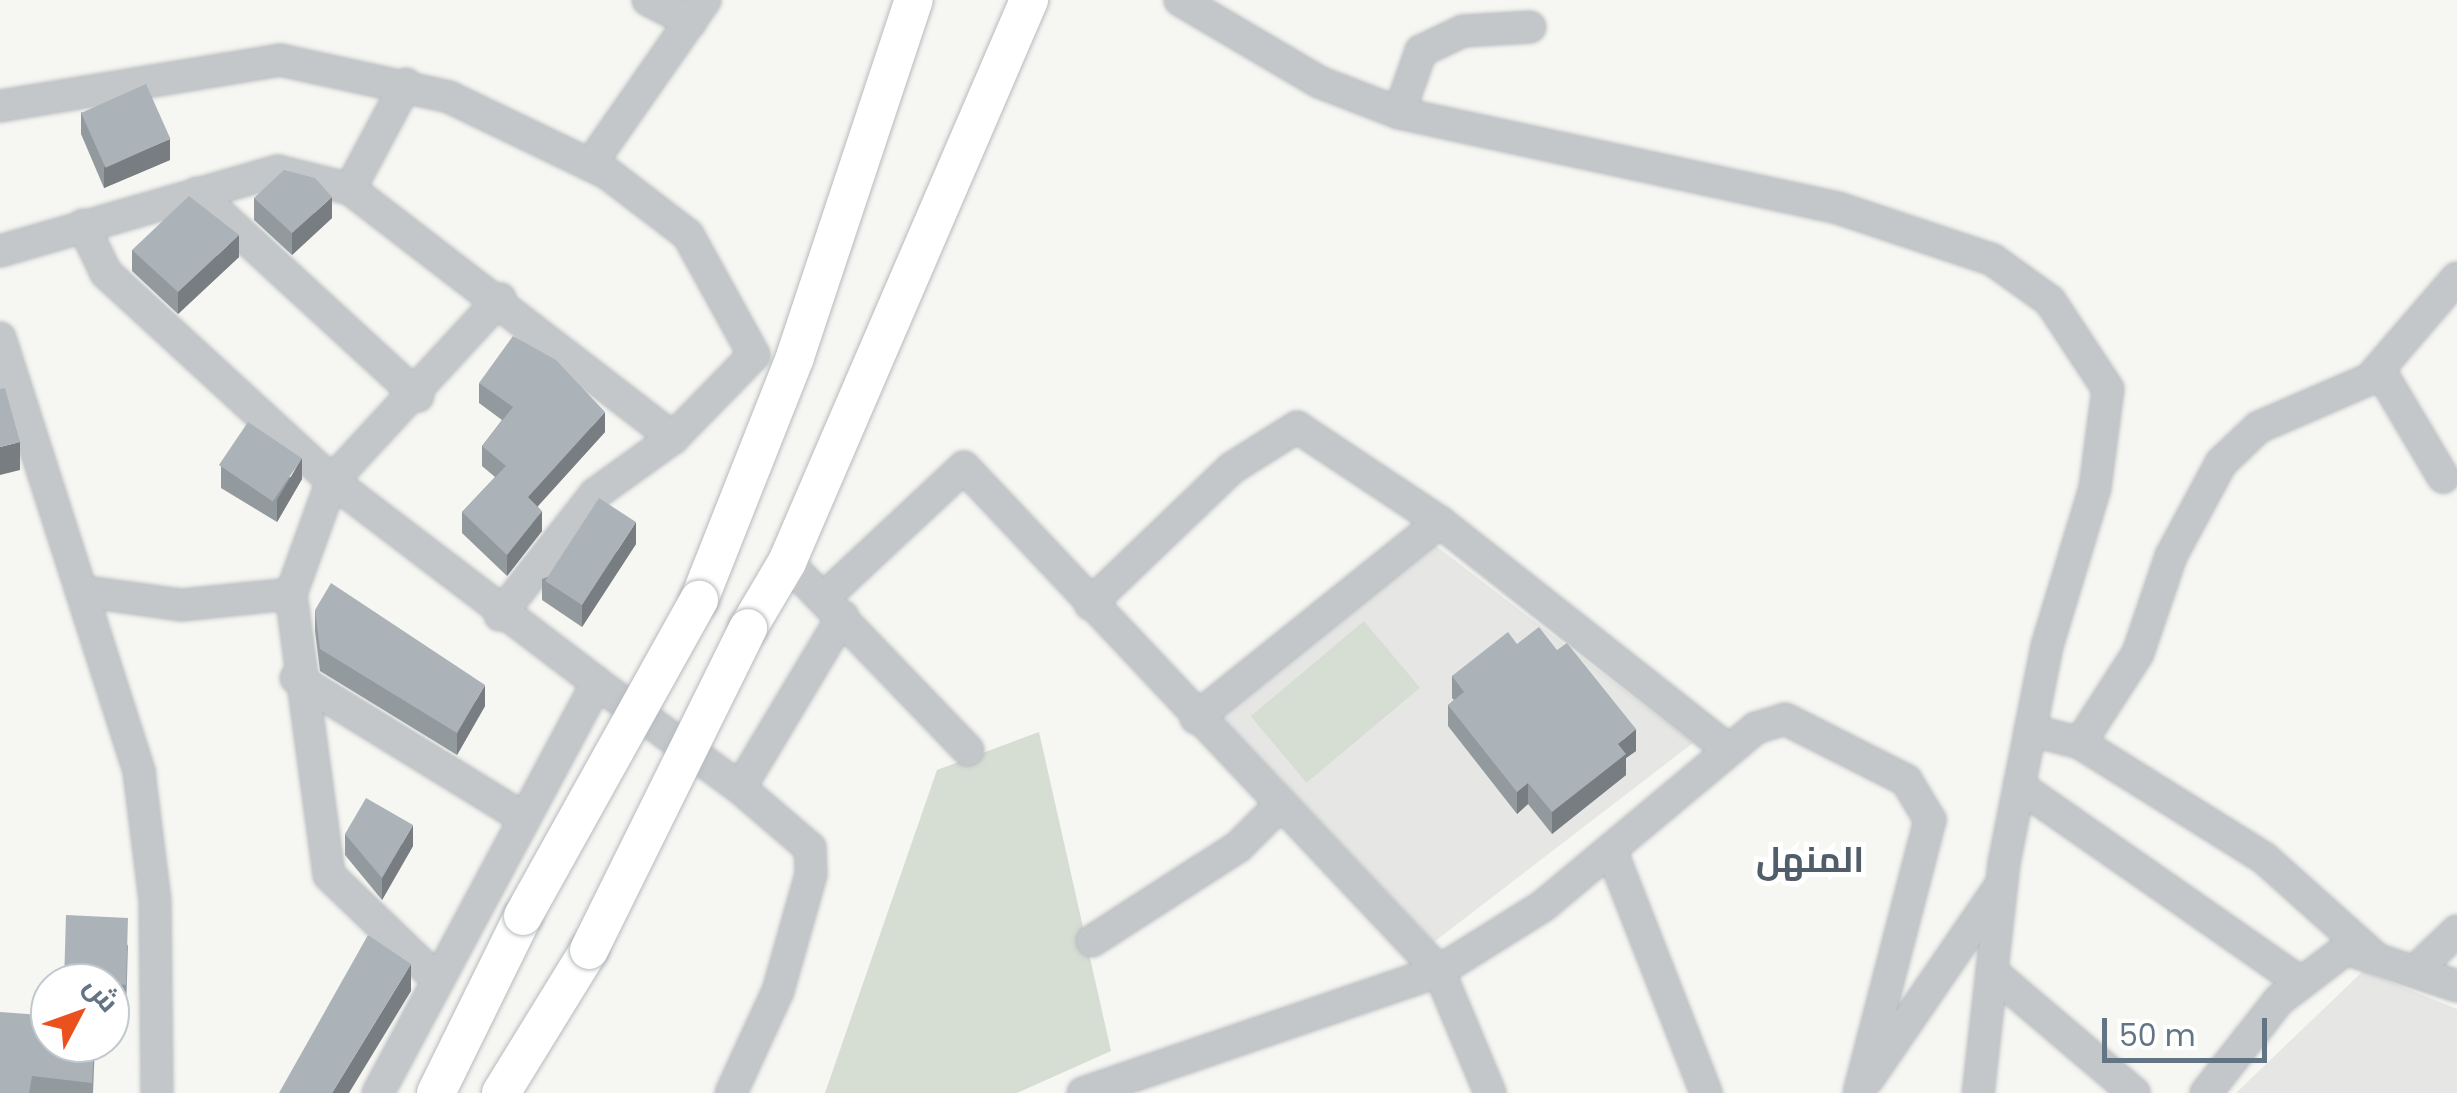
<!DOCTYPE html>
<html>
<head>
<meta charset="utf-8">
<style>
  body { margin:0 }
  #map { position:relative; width:2457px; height:1093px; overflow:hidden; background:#f6f6f2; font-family:Poppins,Cairo,sans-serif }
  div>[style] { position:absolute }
  .built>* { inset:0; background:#e6e7e5 }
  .green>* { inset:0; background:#d6ddd3; transform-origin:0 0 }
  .roads { filter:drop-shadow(0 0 2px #b6babe) drop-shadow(0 0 2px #b6babe) }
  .minor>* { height:30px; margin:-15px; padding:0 15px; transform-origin:15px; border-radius:15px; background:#c3c7ca }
  .major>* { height:38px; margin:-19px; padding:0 19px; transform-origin:19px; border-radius:19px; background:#fff }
  .bridges { filter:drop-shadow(0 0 2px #b6babe) drop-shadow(0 0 2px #b6babe) }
  .major-bridge>* { height:38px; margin:-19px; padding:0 19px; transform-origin:19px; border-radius:19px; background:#fff }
  .wall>* { inset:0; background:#939a9e }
  .shaded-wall>* { inset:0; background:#787d81 }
  .building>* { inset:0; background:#abb3b8; transform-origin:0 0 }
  span { translate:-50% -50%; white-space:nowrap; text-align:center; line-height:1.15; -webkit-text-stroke:10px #fff; paint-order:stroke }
  .neighbourhood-label { font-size:35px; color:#515e69; font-weight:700 }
  .north { position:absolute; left:30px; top:963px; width:100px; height:100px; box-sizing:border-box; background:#fff; border:2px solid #c1c8ce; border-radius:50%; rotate:49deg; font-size:28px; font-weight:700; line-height:40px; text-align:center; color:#637584 }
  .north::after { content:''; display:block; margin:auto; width:35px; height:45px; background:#eb511d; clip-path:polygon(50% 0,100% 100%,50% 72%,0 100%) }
  .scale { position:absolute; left:2102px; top:1018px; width:165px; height:45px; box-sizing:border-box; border:5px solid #637584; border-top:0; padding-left:12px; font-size:30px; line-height:35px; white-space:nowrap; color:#637584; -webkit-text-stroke:8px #fff; paint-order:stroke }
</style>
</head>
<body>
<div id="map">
  <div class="built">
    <div style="clip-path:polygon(1431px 542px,1693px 743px,1434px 942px,1220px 716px)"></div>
    <div style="clip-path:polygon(2363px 971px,2457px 1009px,2457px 1093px,2236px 1093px)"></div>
  </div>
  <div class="green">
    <div style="left:1364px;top:621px;width:87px;height:148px;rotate:50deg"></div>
    <div style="clip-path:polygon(1039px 732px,1111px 1051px,1017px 1093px,825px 1093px,937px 770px)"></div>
  </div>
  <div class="roads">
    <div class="minor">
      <div style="left:648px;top:0;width:48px;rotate:27.1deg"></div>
      <div style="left:1180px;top:0;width:161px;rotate:30.5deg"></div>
      <div style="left:1319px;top:82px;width:86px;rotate:21.2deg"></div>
      <div style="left:1399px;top:113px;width:449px;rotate:12.2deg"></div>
      <div style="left:1838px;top:208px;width:163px;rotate:18.5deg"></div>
      <div style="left:1993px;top:260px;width:70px;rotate:35.7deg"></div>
      <div style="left:2050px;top:301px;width:105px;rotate:56.6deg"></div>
      <div style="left:2108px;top:389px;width:100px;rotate:97.5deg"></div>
      <div style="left:2095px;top:488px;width:165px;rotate:106.9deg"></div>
      <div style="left:2047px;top:646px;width:221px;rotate:101.2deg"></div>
      <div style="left:2004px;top:863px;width:231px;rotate:96.4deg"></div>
      <div style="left:0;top:106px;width:284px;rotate:-9.3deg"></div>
      <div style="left:280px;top:60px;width:173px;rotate:12.3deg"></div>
      <div style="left:449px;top:97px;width:175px;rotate:25.7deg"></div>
      <div style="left:607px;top:173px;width:102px;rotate:37.4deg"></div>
      <div style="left:688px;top:235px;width:137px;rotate:61.2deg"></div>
      <div style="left:754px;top:355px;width:116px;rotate:134.3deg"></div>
      <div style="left:673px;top:438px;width:96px;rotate:144.3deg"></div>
      <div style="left:595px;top:494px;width:154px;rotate:128.1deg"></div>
      <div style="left:1399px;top:113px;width:66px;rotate:-70.5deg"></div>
      <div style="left:1421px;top:51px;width:47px;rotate:-25.5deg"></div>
      <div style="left:1463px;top:31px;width:67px;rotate:-3.4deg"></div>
      <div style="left:590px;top:165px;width:201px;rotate:-55.1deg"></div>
      <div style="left:350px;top:189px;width:119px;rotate:-61.9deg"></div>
      <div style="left:197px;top:193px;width:300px;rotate:42.6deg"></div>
      <div style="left:83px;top:225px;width:53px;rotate:64.4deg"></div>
      <div style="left:106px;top:273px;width:307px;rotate:42.6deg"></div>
      <div style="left:332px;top:481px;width:333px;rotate:37.3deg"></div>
      <div style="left:597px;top:683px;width:465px;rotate:118.1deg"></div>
      <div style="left:0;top:251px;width:289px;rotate:-16.1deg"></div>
      <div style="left:278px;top:171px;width:74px;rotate:14deg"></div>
      <div style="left:350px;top:189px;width:408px;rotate:37.6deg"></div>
      <div style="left:0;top:338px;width:456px;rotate:72.2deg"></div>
      <div style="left:139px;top:772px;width:130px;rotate:82.9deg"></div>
      <div style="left:155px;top:901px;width:192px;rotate:89.4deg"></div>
      <div style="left:2379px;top:369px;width:126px;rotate:59.3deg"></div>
      <div style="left:787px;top:562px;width:261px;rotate:46.1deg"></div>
      <div style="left:87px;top:592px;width:96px;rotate:7.8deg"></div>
      <div style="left:182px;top:605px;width:110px;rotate:-5.8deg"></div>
      <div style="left:825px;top:597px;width:190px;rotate:-43.1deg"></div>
      <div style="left:964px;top:467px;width:693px;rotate:46.7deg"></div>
      <div style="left:1439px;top:971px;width:132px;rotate:67.3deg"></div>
      <div style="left:1090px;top:604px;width:197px;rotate:-43.8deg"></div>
      <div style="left:1232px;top:468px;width:77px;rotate:-32.2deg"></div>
      <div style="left:1297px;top:427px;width:172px;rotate:33.6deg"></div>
      <div style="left:1440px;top:522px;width:368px;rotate:38.3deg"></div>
      <div style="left:296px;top:678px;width:268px;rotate:31.6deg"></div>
      <div style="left:597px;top:683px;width:177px;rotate:36.3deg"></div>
      <div style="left:1196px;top:718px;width:313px;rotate:-38.8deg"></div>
      <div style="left:2030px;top:730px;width:52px;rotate:14.6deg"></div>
      <div style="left:2080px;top:743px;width:217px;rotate:32deg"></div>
      <div style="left:2264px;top:858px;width:152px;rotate:41.8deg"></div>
      <div style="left:2080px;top:743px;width:107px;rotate:-57.2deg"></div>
      <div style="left:2138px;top:653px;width:102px;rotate:-71.2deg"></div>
      <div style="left:2171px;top:556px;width:106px;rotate:-61.7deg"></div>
      <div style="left:2221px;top:463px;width:52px;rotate:-43.5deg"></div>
      <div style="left:2259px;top:427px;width:121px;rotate:-23.4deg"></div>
      <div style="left:2370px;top:379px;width:133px;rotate:-49.3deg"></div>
      <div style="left:2019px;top:786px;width:344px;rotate:34.9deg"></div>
      <div style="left:1611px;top:850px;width:261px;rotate:68.6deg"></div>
      <div style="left:1092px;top:941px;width:174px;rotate:-32.8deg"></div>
      <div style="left:1238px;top:847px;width:55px;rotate:-45deg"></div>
      <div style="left:2415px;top:971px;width:58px;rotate:-43.6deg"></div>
      <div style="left:1992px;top:972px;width:187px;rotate:40.4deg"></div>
      <div style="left:435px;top:977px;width:147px;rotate:-136.1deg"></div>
      <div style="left:329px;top:875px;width:284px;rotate:-97.7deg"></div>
      <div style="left:291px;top:594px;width:120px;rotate:-70.1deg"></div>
      <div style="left:332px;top:481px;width:248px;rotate:-47.3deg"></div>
      <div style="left:1868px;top:1079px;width:234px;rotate:-55.6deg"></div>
      <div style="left:731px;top:1093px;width:112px;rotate:-65.3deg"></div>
      <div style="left:778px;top:991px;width:122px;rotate:-74.2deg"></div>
      <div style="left:811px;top:874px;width:26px;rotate:-92deg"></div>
      <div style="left:810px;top:848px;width:92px;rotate:-139.4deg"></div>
      <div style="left:740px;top:788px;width:200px;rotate:-59.1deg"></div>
      <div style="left:1083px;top:1093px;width:376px;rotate:-18.9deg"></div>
      <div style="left:1439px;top:971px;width:123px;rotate:-32deg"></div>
      <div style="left:1543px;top:906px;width:278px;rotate:-39.9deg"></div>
      <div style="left:1756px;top:728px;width:30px;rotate:-17deg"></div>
      <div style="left:1785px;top:719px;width:136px;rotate:26.8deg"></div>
      <div style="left:1906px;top:780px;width:47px;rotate:59deg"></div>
      <div style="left:1930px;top:820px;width:281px;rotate:104.6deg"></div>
      <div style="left:2206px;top:1093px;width:118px;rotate:-51.9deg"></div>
      <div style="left:2279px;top:1000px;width:84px;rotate:-37.3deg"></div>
      <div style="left:2346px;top:949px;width:117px;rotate:18.4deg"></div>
    </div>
    <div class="major">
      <div style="left:699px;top:600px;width:261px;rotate:-68.4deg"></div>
      <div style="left:795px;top:357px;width:376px;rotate:-71.6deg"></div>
      <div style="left:748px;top:628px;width:77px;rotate:-59.4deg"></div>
      <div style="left:787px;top:562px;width:612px;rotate:-66.7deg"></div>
      <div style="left:436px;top:1093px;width:197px;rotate:-63.8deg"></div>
      <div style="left:501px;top:1093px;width:168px;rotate:-58.4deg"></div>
    </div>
  </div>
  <div class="bridges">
    <div class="major-bridge">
      <div style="left:523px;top:916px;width:362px;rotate:-60.9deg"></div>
      <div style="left:589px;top:950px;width:359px;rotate:-63.7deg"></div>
    </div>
  </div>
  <div class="wall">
    <div style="clip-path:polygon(81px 112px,170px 160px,104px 188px,81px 134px)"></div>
    <div style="clip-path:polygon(254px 198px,332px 218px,292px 255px,254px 220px)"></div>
    <div style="clip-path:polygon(132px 250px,239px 257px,178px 314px,132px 271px)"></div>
    <div style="clip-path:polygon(479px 383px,605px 432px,538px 506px,542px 531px,507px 576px,462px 533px,462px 512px,495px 477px,482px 466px,482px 446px,502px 420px,479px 403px)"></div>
    <div style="clip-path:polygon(221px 466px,302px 479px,277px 522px,221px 488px)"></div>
    <div style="clip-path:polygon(636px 544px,582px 627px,542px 600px,542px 579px)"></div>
    <div style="clip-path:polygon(315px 610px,485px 706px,457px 755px,320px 671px,315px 631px)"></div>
    <div style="clip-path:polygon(1517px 644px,1636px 751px,1626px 758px,1626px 775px,1552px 834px,1528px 804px,1517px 814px,1448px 726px,1448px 705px,1454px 700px,1452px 698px,1452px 676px)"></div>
    <div style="clip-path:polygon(345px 834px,413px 846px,382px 900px,345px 855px)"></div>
    <div style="clip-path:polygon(128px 944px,126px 1011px,110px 1010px,110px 983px)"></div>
    <div style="clip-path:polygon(41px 1015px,95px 1043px,93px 1093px,0 1093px)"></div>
  </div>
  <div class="shaded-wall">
    <div style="clip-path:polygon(170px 139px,170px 160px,104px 188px,104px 167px)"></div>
    <div style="clip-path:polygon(332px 197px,332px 218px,292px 255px,292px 233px)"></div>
    <div style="clip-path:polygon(239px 235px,239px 257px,178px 314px,178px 292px)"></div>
    <div style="clip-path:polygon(605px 412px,605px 432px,528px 517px,528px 497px)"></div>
    <div style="clip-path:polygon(20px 442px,20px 470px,0 475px,0 447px)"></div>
    <div style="clip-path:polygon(302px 458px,302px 479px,277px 522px,277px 500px)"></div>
    <div style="clip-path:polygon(542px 511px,542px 531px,507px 576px,507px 555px)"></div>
    <div style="clip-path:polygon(636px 522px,636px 544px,582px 627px,582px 605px)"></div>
    <div style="clip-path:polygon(485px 685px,485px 706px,457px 755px,457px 733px)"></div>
    <div style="clip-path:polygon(1636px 729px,1636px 751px,1626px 758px,1626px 775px,1552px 834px,1552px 812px,1618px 744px)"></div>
    <div style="clip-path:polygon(1528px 783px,1528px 804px,1517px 814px,1517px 792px)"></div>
    <div style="clip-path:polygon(413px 825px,413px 846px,382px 900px,382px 878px)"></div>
    <div style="clip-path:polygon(411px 964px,411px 991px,349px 1093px,332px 1093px)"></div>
  </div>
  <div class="building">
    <div style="left:146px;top:84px;width:60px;height:71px;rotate:66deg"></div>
    <div style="clip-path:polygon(284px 170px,315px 178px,332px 197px,292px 233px,254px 198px)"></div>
    <div style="clip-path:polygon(189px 196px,239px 235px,178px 292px,132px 250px)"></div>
    <div style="clip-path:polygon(513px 336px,556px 360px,605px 412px,528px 497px,542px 511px,507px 555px,462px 512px,506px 466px,482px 446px,513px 407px,479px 383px)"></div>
    <div style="clip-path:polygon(5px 388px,20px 442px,0 447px,0 389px)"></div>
    <div style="left:248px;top:422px;width:65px;height:52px;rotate:34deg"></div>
    <div style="left:599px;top:498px;width:44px;height:99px;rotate:33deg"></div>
    <div style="clip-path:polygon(331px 583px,485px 685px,457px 733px,320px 649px,315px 610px)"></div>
    <div style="clip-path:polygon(1539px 627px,1557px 650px,1567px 643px,1636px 729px,1618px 744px,1626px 754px,1552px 812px,1528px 783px,1517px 792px,1448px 705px,1464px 692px,1452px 676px,1508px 632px,1517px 644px)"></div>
    <div style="clip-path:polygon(366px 798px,413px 825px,382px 878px,345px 834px)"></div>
    <div style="clip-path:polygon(66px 915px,128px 918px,126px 985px,110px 983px,64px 983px)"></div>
    <div style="clip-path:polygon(368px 935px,411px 964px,332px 1093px,279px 1093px)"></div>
    <div style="clip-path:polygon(42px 1002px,50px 1003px,50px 1043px,94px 1043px,92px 1083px,32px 1076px,29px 1093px,0 1093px,0 1012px,41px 1015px)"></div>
  </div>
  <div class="neighbourhood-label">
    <span style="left:1810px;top:860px">المنهل</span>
  </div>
  <div class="north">ش</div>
  <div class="scale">50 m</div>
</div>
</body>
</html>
